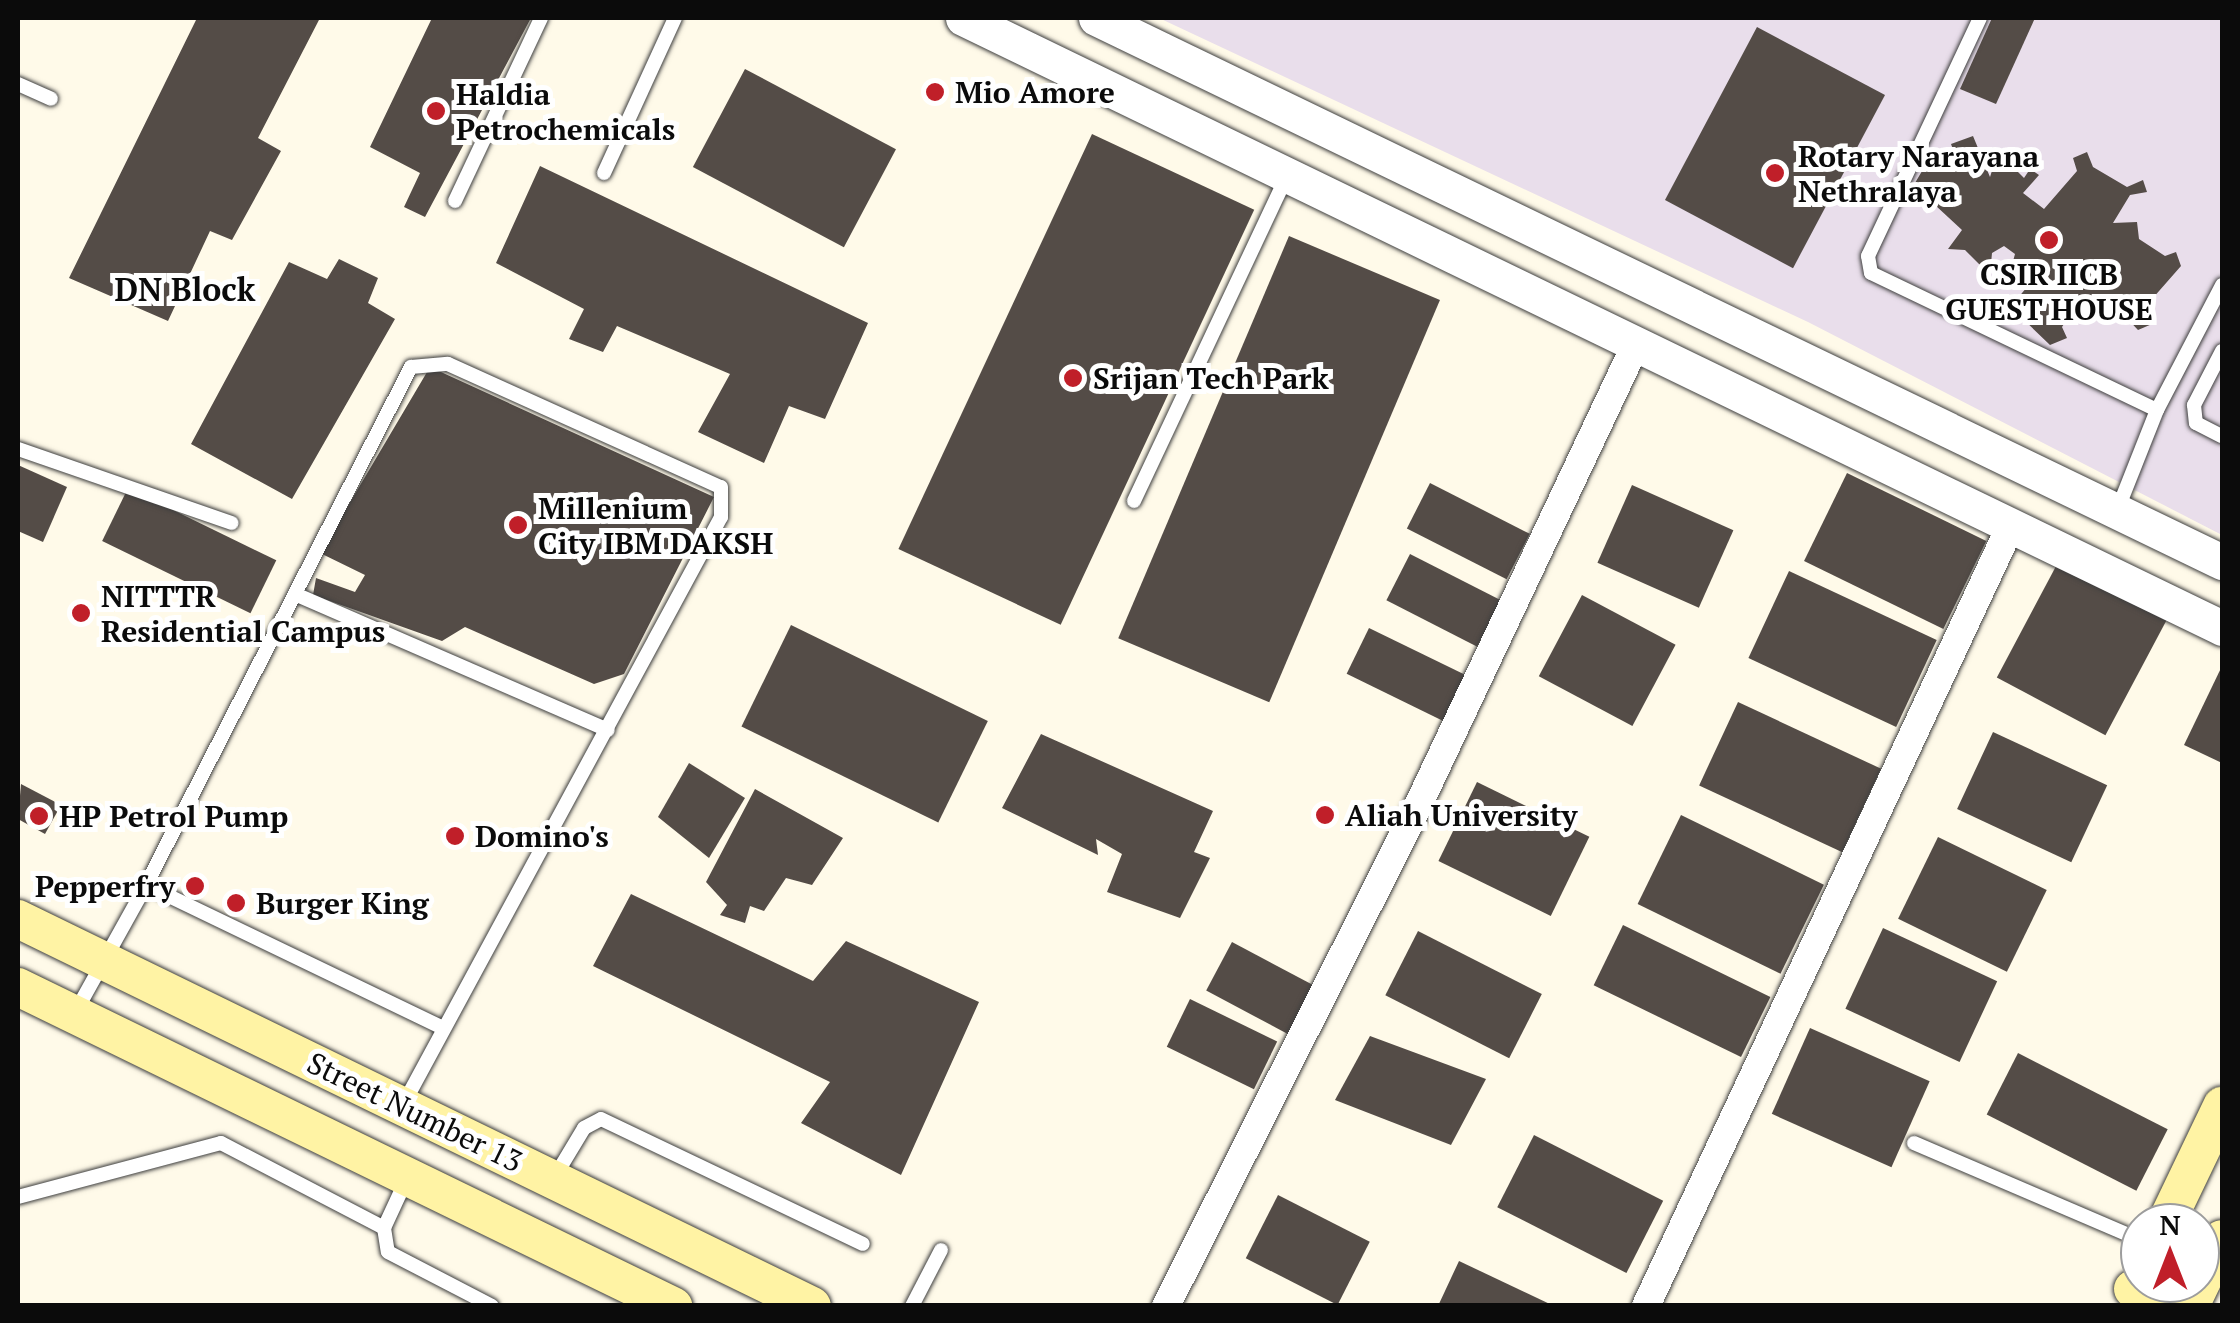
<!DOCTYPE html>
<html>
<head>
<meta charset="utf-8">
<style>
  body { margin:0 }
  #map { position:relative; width:2240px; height:1323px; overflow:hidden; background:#fffae9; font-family:"PT Serif",serif }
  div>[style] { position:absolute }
  .industrial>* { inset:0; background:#e9deeb }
  .building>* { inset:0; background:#544c47; transform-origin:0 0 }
  .roads { filter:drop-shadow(0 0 2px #3e3e3e) drop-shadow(0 0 2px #3e3e3e) }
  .service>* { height:14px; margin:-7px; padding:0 7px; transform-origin:7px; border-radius:7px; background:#fff }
  .minor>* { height:28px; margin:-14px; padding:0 14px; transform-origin:14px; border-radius:14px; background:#fff }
  .tertiary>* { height:35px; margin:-17.5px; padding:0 17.5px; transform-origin:17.5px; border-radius:17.5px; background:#fff }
  .secondary>* { height:38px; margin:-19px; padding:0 19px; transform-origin:19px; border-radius:19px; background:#fff3a4 }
  .dots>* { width:28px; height:28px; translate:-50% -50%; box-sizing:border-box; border:5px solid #fff; border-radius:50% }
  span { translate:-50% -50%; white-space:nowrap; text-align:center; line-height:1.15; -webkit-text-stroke:10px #fff; paint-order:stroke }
  .poi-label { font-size:30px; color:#0b0b0b; font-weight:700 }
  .left { translate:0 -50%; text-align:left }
  .right { translate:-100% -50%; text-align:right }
  .street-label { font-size:30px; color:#0b0b0b }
  .neighbourhood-label { font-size:32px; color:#0b0b0b; font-weight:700 }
  .frame { position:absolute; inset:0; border:20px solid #0b0b0b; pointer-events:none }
  .north { position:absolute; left:2120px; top:1203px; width:100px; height:100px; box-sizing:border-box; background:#fff; border:2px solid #9d9d9d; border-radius:50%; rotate:0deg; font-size:28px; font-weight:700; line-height:40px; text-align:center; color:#0b0b0b }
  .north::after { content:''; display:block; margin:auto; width:35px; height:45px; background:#c01f29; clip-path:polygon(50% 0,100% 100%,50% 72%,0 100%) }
</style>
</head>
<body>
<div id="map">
  <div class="industrial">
    <div style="clip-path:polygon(1159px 18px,2222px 18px,2222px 535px,1808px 322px)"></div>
  </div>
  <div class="building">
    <div style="clip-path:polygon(197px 18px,320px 18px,258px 138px,281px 151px,232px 240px,210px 231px,168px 321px,69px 278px)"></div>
    <div style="clip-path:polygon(432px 18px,531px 18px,425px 217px,404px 207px,420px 173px,370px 147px)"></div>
    <div style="clip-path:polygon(1992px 18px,2035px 18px,1996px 104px,1960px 89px)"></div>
    <div style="left:1757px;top:27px;width:145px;height:196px;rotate:28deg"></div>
    <div style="left:745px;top:69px;width:171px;height:111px;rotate:28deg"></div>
    <div style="left:1092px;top:134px;width:179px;height:458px;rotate:25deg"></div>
    <div style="clip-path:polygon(1973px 136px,1990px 177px,1998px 152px,2024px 178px,2030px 169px,2039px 175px,2023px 193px,2044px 209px,2077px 171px,2073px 158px,2087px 152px,2093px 167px,2127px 187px,2143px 180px,2147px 192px,2130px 195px,2113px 223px,2137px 222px,2139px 239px,2165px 256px,2176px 252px,2181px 266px,2145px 307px,2152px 324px,2138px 330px,2106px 296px,2098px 317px,2082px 297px,2062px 327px,2067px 338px,2050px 345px,2023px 319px,2012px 323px,2007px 311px,2032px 281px,2008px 279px,2015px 254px,2004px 246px,1992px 253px,1990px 275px,1965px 250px,1948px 249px,1962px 230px,1935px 205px,1906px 198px,1931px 156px,1960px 169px,1951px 144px)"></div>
    <div style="clip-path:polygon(540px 166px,868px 323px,825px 419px,789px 406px,764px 463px,698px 432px,730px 374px,617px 326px,603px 352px,569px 339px,584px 309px,496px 263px)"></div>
    <div style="left:1289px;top:236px;width:164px;height:437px;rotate:23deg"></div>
    <div style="clip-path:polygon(339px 259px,378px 278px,368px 303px,395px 319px,292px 499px,191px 444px,289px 262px,327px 279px)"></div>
    <div style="clip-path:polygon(430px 367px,714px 497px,624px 674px,594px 684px,465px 627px,442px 641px,313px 595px,316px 578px,355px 592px,365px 575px,320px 553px)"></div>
    <div style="clip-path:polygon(18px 465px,67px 487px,43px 542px,18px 531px)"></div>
    <div style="left:1847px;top:473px;width:155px;height:98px;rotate:26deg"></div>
    <div style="left:1430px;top:483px;width:112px;height:51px;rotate:27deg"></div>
    <div style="left:1632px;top:485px;width:111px;height:85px;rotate:24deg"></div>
    <div style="left:128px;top:488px;width:165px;height:59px;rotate:26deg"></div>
    <div style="left:2063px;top:553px;width:123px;height:141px;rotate:28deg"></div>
    <div style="left:1410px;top:554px;width:102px;height:52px;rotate:27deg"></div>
    <div style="left:1789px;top:571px;width:163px;height:96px;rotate:25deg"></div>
    <div style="left:1582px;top:595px;width:106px;height:92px;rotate:28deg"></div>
    <div style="left:791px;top:625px;width:219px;height:113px;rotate:26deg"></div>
    <div style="left:1369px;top:628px;width:108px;height:51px;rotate:26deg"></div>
    <div style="clip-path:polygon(2222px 666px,2222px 763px,2184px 745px)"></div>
    <div style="left:1738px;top:702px;width:158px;height:92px;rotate:25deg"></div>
    <div style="left:1993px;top:732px;width:126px;height:85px;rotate:25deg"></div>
    <div style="clip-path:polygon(1041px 734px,1213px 811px,1194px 852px,1210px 858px,1180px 918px,1107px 892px,1122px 854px,1096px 839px,1098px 855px,1002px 808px)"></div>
    <div style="clip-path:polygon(689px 763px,745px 798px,709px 858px,658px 817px)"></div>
    <div style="left:1477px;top:782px;width:125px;height:88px;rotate:26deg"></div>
    <div style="clip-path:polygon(21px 784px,61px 805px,45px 834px,18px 819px)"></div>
    <div style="clip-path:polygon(755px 789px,843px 838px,812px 885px,786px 878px,764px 911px,750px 906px,745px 923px,720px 915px,727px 905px,706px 882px)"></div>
    <div style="left:1681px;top:815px;width:159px;height:99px;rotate:26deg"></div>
    <div style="left:1938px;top:837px;width:121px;height:91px;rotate:26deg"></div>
    <div style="clip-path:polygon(631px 894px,813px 981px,846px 941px,979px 1002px,901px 1175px,801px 1123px,830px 1082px,593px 966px)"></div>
    <div style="left:1623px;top:925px;width:164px;height:67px;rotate:26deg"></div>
    <div style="left:1883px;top:928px;width:126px;height:89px;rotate:25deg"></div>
    <div style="left:1418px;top:931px;width:139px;height:72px;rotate:27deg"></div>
    <div style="left:1232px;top:942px;width:95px;height:55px;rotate:28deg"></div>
    <div style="left:1190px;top:999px;width:97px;height:53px;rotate:26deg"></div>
    <div style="left:1810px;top:1028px;width:131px;height:94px;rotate:24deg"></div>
    <div style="clip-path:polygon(1370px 1036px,1486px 1079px,1451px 1145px,1335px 1100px)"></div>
    <div style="left:2018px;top:1053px;width:168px;height:69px;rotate:27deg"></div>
    <div style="left:1534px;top:1135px;width:145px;height:81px;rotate:27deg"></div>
    <div style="left:1278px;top:1195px;width:103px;height:71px;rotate:27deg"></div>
    <div style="clip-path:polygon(1459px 1261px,1554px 1306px,1438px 1306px)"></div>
  </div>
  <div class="roads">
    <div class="service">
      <div style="left:1980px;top:18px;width:263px;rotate:115.2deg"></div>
      <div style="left:1868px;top:256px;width:17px;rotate:80deg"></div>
      <div style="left:1871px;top:273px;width:317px;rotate:25.6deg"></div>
      <div style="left:2157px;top:410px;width:141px;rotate:-62.5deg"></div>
      <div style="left:18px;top:84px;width:36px;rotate:24deg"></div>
      <div style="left:604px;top:173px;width:170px;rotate:-65.4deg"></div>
      <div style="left:455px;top:201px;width:202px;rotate:-64.8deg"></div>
      <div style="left:2222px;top:351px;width:61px;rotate:117.4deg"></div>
      <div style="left:2194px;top:405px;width:18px;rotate:84deg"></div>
      <div style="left:2196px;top:423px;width:29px;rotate:27deg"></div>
      <div style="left:18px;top:449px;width:226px;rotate:19.1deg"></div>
      <div style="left:1134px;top:501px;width:359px;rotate:-64.8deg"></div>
      <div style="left:2117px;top:511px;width:109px;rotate:-68.4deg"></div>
      <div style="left:295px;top:594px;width:341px;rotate:23.5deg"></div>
      <div style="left:146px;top:885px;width:582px;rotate:-62.91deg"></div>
      <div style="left:411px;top:367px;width:37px;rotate:-5deg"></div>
      <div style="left:448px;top:364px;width:299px;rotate:24.3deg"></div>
      <div style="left:721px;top:487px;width:30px;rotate:90deg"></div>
      <div style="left:721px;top:517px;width:668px;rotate:118.41deg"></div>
      <div style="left:76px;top:1011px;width:144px;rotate:-60.9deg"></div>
      <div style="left:146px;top:885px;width:330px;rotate:25.7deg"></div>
      <div style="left:1914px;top:1143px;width:246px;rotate:23.2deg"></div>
      <div style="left:408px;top:1176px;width:57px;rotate:114.8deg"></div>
      <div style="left:384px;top:1228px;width:24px;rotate:81deg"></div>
      <div style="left:388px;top:1252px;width:117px;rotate:27.4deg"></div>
      <div style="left:554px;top:1178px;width:58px;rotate:-59deg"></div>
      <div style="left:584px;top:1128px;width:19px;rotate:-28deg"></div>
      <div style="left:601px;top:1119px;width:290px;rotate:25.5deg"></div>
      <div style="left:18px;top:1197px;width:210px;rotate:-14.9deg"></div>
      <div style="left:221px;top:1143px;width:184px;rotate:27.5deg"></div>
      <div style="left:912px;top:1306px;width:63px;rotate:-62.6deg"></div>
    </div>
    <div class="minor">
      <div style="left:1166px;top:1306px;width:553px;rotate:-63.25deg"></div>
      <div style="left:1415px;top:812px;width:518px;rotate:-64.72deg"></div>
      <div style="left:1646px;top:1306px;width:862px;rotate:-64.95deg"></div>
    </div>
    <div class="tertiary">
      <div style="left:963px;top:18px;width:1399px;rotate:25.85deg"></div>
      <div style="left:1096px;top:18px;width:1251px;rotate:25.79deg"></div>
    </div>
    <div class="secondary">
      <div style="left:18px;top:919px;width:883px;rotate:25.98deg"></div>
      <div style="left:18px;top:987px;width:729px;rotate:25.97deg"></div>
      <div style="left:2166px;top:1223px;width:130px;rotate:-64.4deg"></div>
      <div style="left:2133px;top:1289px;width:42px;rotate:24.1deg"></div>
      <div style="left:2190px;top:1306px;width:74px;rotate:-64.5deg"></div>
    </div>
  </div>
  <div class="dots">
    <div style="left:935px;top:92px;background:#c01f29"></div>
    <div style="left:436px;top:111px;background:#c01f29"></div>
    <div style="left:1775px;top:173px;background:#c01f29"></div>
    <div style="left:2049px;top:240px;background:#c01f29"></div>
    <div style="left:1073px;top:378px;background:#c01f29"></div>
    <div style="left:518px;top:525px;background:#c01f29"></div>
    <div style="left:81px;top:613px;background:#c01f29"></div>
    <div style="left:1325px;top:815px;background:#c01f29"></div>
    <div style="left:39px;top:816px;background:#c01f29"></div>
    <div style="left:455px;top:836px;background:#c01f29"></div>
    <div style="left:195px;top:886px;background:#c01f29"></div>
    <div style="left:236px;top:903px;background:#c01f29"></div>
  </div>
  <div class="poi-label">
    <span class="left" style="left:955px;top:92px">Mio Amore</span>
    <span class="left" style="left:456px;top:111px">Haldia<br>Petrochemicals</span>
    <span class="left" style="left:1798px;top:173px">Rotary Narayana<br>Nethralaya</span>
    <span style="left:2049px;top:291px">CSIR IICB<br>GUEST HOUSE</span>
    <span class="left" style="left:1093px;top:378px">Srijan Tech Park</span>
    <span class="left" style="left:538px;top:525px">Millenium<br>City IBM DAKSH</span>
    <span class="left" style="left:101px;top:613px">NITTTR<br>Residential Campus</span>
    <span class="left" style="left:1345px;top:815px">Aliah University</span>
    <span class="left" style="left:59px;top:816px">HP Petrol Pump</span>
    <span class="left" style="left:475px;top:836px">Domino's</span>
    <span class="right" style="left:175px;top:886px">Pepperfry</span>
    <span class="left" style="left:256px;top:903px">Burger King</span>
  </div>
  <div class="street-label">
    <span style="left:415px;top:1112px;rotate:26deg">Street Number 13</span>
  </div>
  <div class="neighbourhood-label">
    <span style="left:185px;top:289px">DN Block</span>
  </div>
  <div class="frame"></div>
  <div class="north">N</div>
</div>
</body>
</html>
